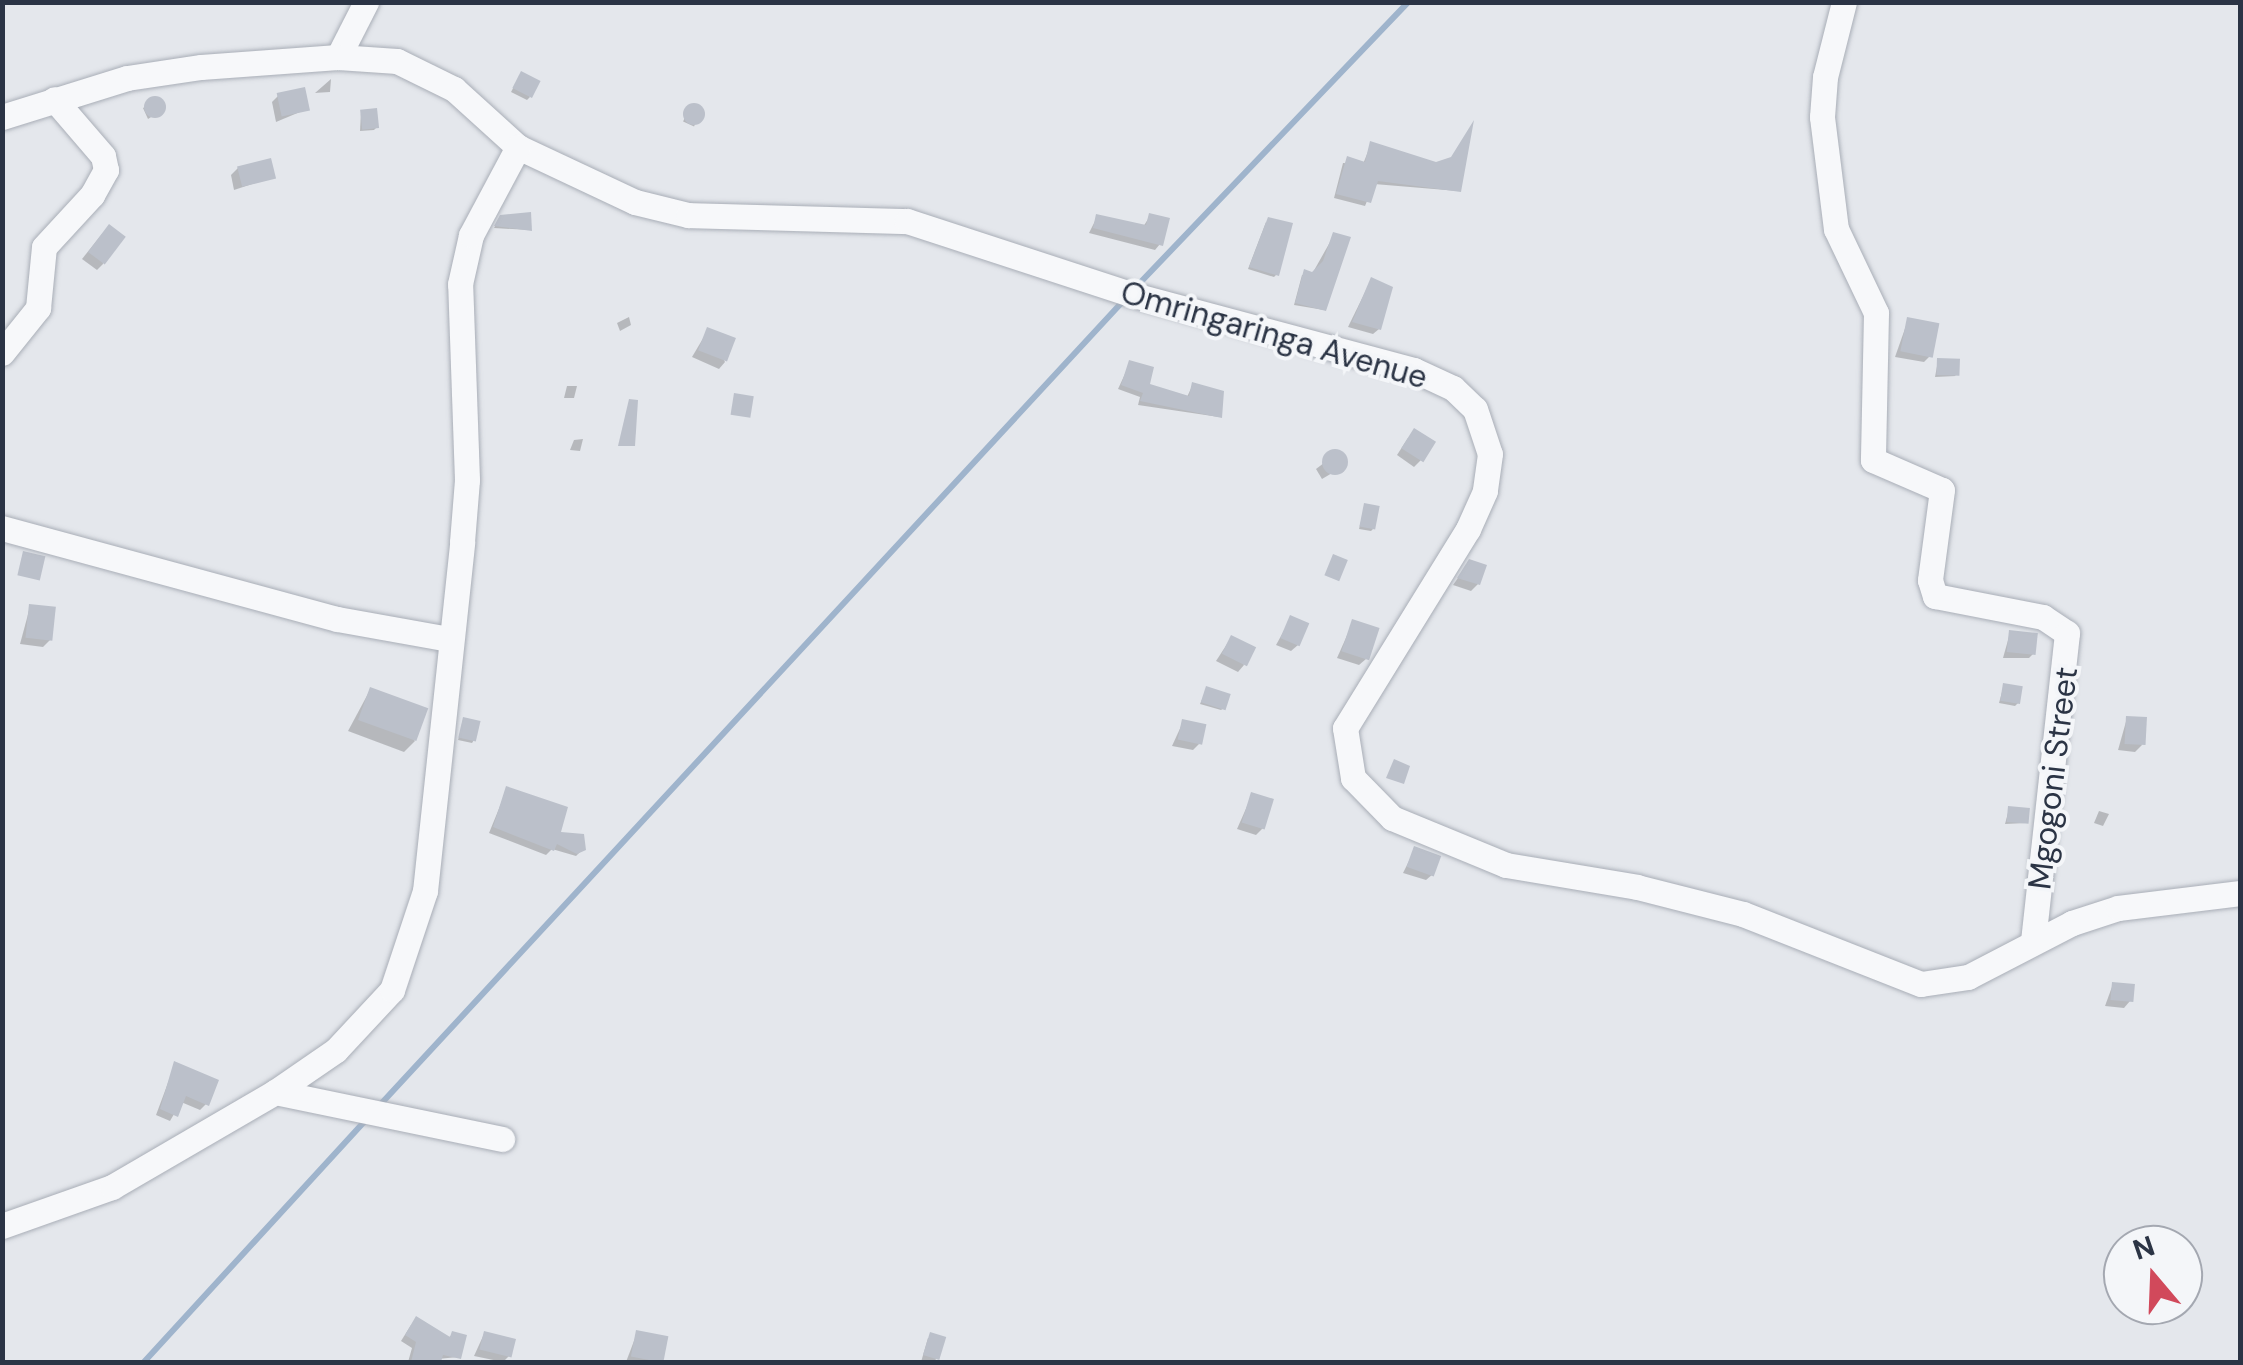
<!DOCTYPE html>
<html>
<head>
<meta charset="utf-8">
<style>
  body { margin:0 }
  #map { position:relative; width:2243px; height:1365px; overflow:hidden; background:#e4e7ec; font-family:"DM Sans",sans-serif }
  div>[style] { position:absolute }
  .shadow>* { inset:0; background:#0003; transform-origin:0 0 }
  .stream>* { height:6px; margin:-3px; padding:0 3px; transform-origin:3px; border-radius:3px; background:#9fb4cc }
  .building>* { inset:0; background:#bbc0ca; transform-origin:0 0 }
  .round { border-radius:50% }
  .roads { filter:drop-shadow(0 0 2px #a9aeb7) drop-shadow(0 0 2px #a9aeb7) }
  .minor>* { height:25px; margin:-12.5px; padding:0 12.5px; transform-origin:12.5px; border-radius:12.5px; background:#f7f8fa }
  span { translate:-50% -50%; white-space:nowrap; text-align:center; line-height:1.15; -webkit-text-stroke:8px #f4f6f9; paint-order:stroke }
  .street-label { font-size:32px; color:#2b3445 }
  .frame { position:absolute; inset:0; border:5px solid #2b3445; pointer-events:none }
  .north { position:absolute; left:2103px; top:1225px; width:100px; height:100px; box-sizing:border-box; background:#f4f6f9; border:2px solid #a4a8b1; border-radius:50%; rotate:341deg; font-size:28px; font-weight:700; line-height:40px; text-align:center; color:#2b3445 }
  .north::after { content:''; display:block; margin:auto; width:35px; height:45px; background:#d1495b; clip-path:polygon(50% 0,100% 100%,50% 72%,0 100%) }
</style>
</head>
<body>
<div id="map">
  <div class="shadow">
    <div style="clip-path:polygon(519px 77px,530px 97px,527px 100px,511px 92px)"></div>
    <div style="clip-path:polygon(331px 79px,330px 92px,314px 93px,315px 93px)"></div>
    <div style="clip-path:polygon(278px 96px,307px 109px,276px 122px,272px 102px)"></div>
    <div style="clip-path:polygon(157px 100px,162px 110px,148px 119px,143px 108px)"></div>
    <div style="left:690px;top:106px;width:12px;height:17px;rotate:24deg"></div>
    <div style="clip-path:polygon(361px 112px,377px 127px,374px 130px,360px 131px)"></div>
    <div style="clip-path:polygon(1371px 144px,1458px 191px,1374px 184px,1365px 206px,1334px 198px,1343px 163px,1363px 164px)"></div>
    <div style="clip-path:polygon(238px 168px,273px 177px,234px 190px,231px 175px)"></div>
    <div style="clip-path:polygon(1150px 216px,1160px 244px,1155px 250px,1089px 233px,1097px 217px,1143px 227px)"></div>
    <div style="clip-path:polygon(498px 221px,530px 230px,494px 228px)"></div>
    <div style="clip-path:polygon(1266px 222px,1277px 274px,1274px 277px,1248px 269px)"></div>
    <div style="clip-path:polygon(102px 234px,103px 264px,97px 270px,82px 259px)"></div>
    <div style="clip-path:polygon(1334px 235px,1324px 310px,1294px 305px,1302px 275px,1312px 274px)"></div>
    <div style="clip-path:polygon(1371px 280px,1379px 329px,1373px 334px,1348px 327px)"></div>
    <div style="clip-path:polygon(629px 317px,631px 325px,620px 331px,617px 323px)"></div>
    <div style="clip-path:polygon(1908px 320px,1931px 355px,1924px 362px,1895px 357px)"></div>
    <div style="clip-path:polygon(708px 330px,725px 362px,719px 369px,692px 357px)"></div>
    <div style="clip-path:polygon(1938px 361px,1956px 376px,1935px 377px)"></div>
    <div style="clip-path:polygon(1130px 363px,1147px 386px,1187px 397px,1193px 384px,1219px 417px,1138px 405px,1140px 397px,1118px 389px)"></div>
    <div style="clip-path:polygon(567px 386px,577px 386px,574px 398px,564px 398px)"></div>
    <div style="clip-path:polygon(1408px 438px,1421px 460px,1414px 467px,1397px 455px)"></div>
    <div style="clip-path:polygon(583px 439px,580px 451px,570px 450px,574px 440px)"></div>
    <div style="clip-path:polygon(1337px 453px,1344px 466px,1322px 479px,1316px 469px)"></div>
    <div style="clip-path:polygon(1365px 506px,1374px 528px,1371px 531px,1359px 529px)"></div>
    <div style="clip-path:polygon(1469px 562px,1478px 584px,1471px 591px,1453px 585px)"></div>
    <div style="clip-path:polygon(30px 607px,50px 640px,43px 647px,20px 644px)"></div>
    <div style="clip-path:polygon(1291px 618px,1298px 645px,1291px 651px,1276px 645px)"></div>
    <div style="clip-path:polygon(1353px 622px,1366px 659px,1359px 665px,1337px 658px)"></div>
    <div style="clip-path:polygon(2010px 633px,2035px 652px,2029px 658px,2003px 658px)"></div>
    <div style="clip-path:polygon(1231px 638px,1244px 665px,1238px 672px,1216px 661px)"></div>
    <div style="clip-path:polygon(2004px 685px,2018px 703px,2015px 706px,1999px 703px)"></div>
    <div style="clip-path:polygon(1207px 689px,1224px 708px,1221px 710px,1200px 704px)"></div>
    <div style="clip-path:polygon(370px 690px,415px 741px,404px 752px,348px 731px)"></div>
    <div style="clip-path:polygon(2127px 718px,2142px 745px,2135px 752px,2118px 750px)"></div>
    <div style="clip-path:polygon(464px 720px,474px 740px,472px 743px,458px 740px)"></div>
    <div style="clip-path:polygon(1183px 722px,1200px 743px,1193px 750px,1172px 746px)"></div>
    <div style="clip-path:polygon(507px 789px,558px 834px,581px 851px,576px 856px,552px 849px,546px 855px,489px 833px)"></div>
    <div style="clip-path:polygon(1252px 795px,1263px 828px,1256px 835px,1237px 829px)"></div>
    <div style="clip-path:polygon(2009px 809px,2026px 823px,2005px 824px)"></div>
    <div style="clip-path:polygon(2099px 811px,2109px 814px,2103px 826px,2094px 823px)"></div>
    <div style="clip-path:polygon(1415px 849px,1433px 874px,1426px 880px,1403px 873px)"></div>
    <div style="clip-path:polygon(2113px 984px,2130px 1001px,2124px 1008px,2105px 1006px)"></div>
    <div style="clip-path:polygon(175px 1064px,206px 1104px,200px 1110px,181px 1102px,170px 1121px,156px 1115px)"></div>
    <div style="clip-path:polygon(411px 1325px,448px 1338px,453px 1334px,458px 1357px,408px 1362px,412px 1348px,401px 1341px)"></div>
    <div style="clip-path:polygon(637px 1333px,665px 1338px,660px 1362px,626px 1362px)"></div>
    <div style="clip-path:polygon(484px 1334px,509px 1356px,503px 1362px,474px 1356px)"></div>
    <div style="clip-path:polygon(928px 1338px,942px 1338px,935px 1362px,921px 1362px)"></div>
  </div>
  <div class="stream">
    <div style="left:1136px;top:287px;width:394px;rotate:-46.3deg"></div>
    <div style="left:379px;top:1106px;width:1098px;rotate:-47.25deg"></div>
    <div style="left:144px;top:1362px;width:330px;rotate:-47.5deg"></div>
  </div>
  <div class="building">
    <div style="left:521px;top:71px;width:22px;height:19px;rotate:27deg"></div>
    <div style="left:305px;top:87px;width:24px;height:29px;rotate:78deg"></div>
    <div class="round" style="left:144px;top:96px;width:22px;height:22px"></div>
    <div class="round" style="left:683px;top:103px;width:22px;height:22px"></div>
    <div style="left:377px;top:108px;width:20px;height:17px;rotate:84deg"></div>
    <div style="clip-path:polygon(1474px 120px,1461px 192px,1378px 181px,1371px 203px,1336px 194px,1347px 156px,1365px 162px,1370px 141px,1436px 162px,1451px 157px)"></div>
    <div style="left:271px;top:158px;width:21px;height:35px;rotate:76deg"></div>
    <div style="clip-path:polygon(531px 212px,532px 231px,494px 226px,500px 215px)"></div>
    <div style="clip-path:polygon(1149px 213px,1170px 218px,1163px 246px,1093px 228px,1096px 214px,1146px 225px)"></div>
    <div style="clip-path:polygon(1268px 217px,1293px 223px,1279px 276px,1249px 267px)"></div>
    <div style="left:109px;top:224px;width:21px;height:35px;rotate:37deg"></div>
    <div style="clip-path:polygon(1333px 232px,1351px 237px,1326px 311px,1295px 303px,1304px 269px,1312px 272px,1323px 261px)"></div>
    <div style="clip-path:polygon(1371px 277px,1393px 287px,1381px 330px,1352px 322px)"></div>
    <div style="left:1907px;top:317px;width:33px;height:35px;rotate:11deg"></div>
    <div style="left:707px;top:327px;width:31px;height:25px;rotate:21deg"></div>
    <div style="left:1937px;top:358px;width:23px;height:17px;rotate:2deg"></div>
    <div style="clip-path:polygon(1129px 360px,1154px 367px,1150px 384px,1189px 396px,1192px 382px,1224px 391px,1222px 418px,1140px 401px,1143px 393px,1121px 385px)"></div>
    <div style="left:734px;top:393px;width:20px;height:22px;rotate:9deg"></div>
    <div style="clip-path:polygon(629px 399px,638px 400px,635px 446px,618px 446px)"></div>
    <div style="left:1414px;top:428px;width:26px;height:24px;rotate:32deg"></div>
    <div class="round" style="left:1322px;top:449px;width:26px;height:26px"></div>
    <div style="left:1364px;top:503px;width:16px;height:24px;rotate:11deg"></div>
    <div style="left:23px;top:551px;width:23px;height:25px;rotate:13deg"></div>
    <div style="left:1333px;top:554px;width:16px;height:23px;rotate:22deg"></div>
    <div style="clip-path:polygon(1469px 559px,1487px 565px,1480px 585px,1457px 578px)"></div>
    <div style="left:29px;top:604px;width:27px;height:34px;rotate:6deg"></div>
    <div style="left:1290px;top:615px;width:21px;height:25px;rotate:23deg"></div>
    <div style="left:1352px;top:619px;width:29px;height:34px;rotate:18deg"></div>
    <div style="left:2009px;top:630px;width:29px;height:22px;rotate:6deg"></div>
    <div style="left:1231px;top:635px;width:28px;height:21px;rotate:26deg"></div>
    <div style="left:2003px;top:683px;width:20px;height:18px;rotate:9deg"></div>
    <div style="left:1206px;top:686px;width:26px;height:17px;rotate:18deg"></div>
    <div style="left:370px;top:687px;width:62px;height:35px;rotate:20deg"></div>
    <div style="left:2126px;top:716px;width:21px;height:28px;rotate:3deg"></div>
    <div style="left:463px;top:717px;width:18px;height:21px;rotate:13deg"></div>
    <div style="left:1182px;top:719px;width:25px;height:21px;rotate:12deg"></div>
    <div style="clip-path:polygon(1394px 759px,1410px 766px,1404px 784px,1386px 778px)"></div>
    <div style="clip-path:polygon(506px 786px,568px 807px,561px 832px,584px 834px,586px 850px,577px 854px,557px 844px,554px 851px,493px 827px)"></div>
    <div style="left:1251px;top:792px;width:24px;height:32px;rotate:17deg"></div>
    <div style="left:2008px;top:806px;width:22px;height:16px;rotate:5deg"></div>
    <div style="left:1414px;top:846px;width:29px;height:22px;rotate:20deg"></div>
    <div style="left:2112px;top:982px;width:23px;height:18px;rotate:5deg"></div>
    <div style="clip-path:polygon(174px 1061px,219px 1080px,209px 1106px,186px 1096px,178px 1117px,160px 1109px)"></div>
    <div style="clip-path:polygon(416px 1316px,450px 1337px,452px 1331px,467px 1335px,461px 1359px,443px 1355px,441px 1362px,411px 1362px,416px 1342px,405px 1335px)"></div>
    <div style="left:636px;top:1330px;width:33px;height:27px;rotate:11deg"></div>
    <div style="left:484px;top:1331px;width:33px;height:19px;rotate:14deg"></div>
    <div style="left:930px;top:1332px;width:17px;height:24px;rotate:17deg"></div>
  </div>
  <div class="roads">
    <div class="minor">
      <div style="left:1844px;top:2px;width:77px;rotate:104.2deg"></div>
      <div style="left:1825px;top:77px;width:40px;rotate:94.3deg"></div>
      <div style="left:1822px;top:117px;width:113px;rotate:82.9deg"></div>
      <div style="left:1836px;top:229px;width:93px;rotate:64.5deg"></div>
      <div style="left:1876px;top:313px;width:147px;rotate:91.2deg"></div>
      <div style="left:1873px;top:460px;width:75px;rotate:23.5deg"></div>
      <div style="left:1942px;top:490px;width:91px;rotate:97.6deg"></div>
      <div style="left:1930px;top:580px;width:17px;rotate:73deg"></div>
      <div style="left:1935px;top:596px;width:110px;rotate:11deg"></div>
      <div style="left:2043px;top:617px;width:29px;rotate:34deg"></div>
      <div style="left:2067px;top:633px;width:310px;rotate:96.3deg"></div>
      <div style="left:338px;top:57px;width:62px;rotate:-63deg"></div>
      <div style="left:2px;top:117px;width:131px;rotate:-17.3deg"></div>
      <div style="left:127px;top:78px;width:75px;rotate:-8.5deg"></div>
      <div style="left:201px;top:67px;width:137px;rotate:-4.2deg"></div>
      <div style="left:338px;top:57px;width:59px;rotate:3.9deg"></div>
      <div style="left:397px;top:61px;width:64px;rotate:26.2deg"></div>
      <div style="left:454px;top:89px;width:86px;rotate:42.2deg"></div>
      <div style="left:518px;top:147px;width:129px;rotate:25.2deg"></div>
      <div style="left:635px;top:202px;width:55px;rotate:13.8deg"></div>
      <div style="left:688px;top:215px;width:219px;rotate:1.6deg"></div>
      <div style="left:907px;top:221px;width:235px;rotate:18.1deg"></div>
      <div style="left:1130px;top:294px;width:294px;rotate:15deg"></div>
      <div style="left:1414px;top:370px;width:43px;rotate:24.8deg"></div>
      <div style="left:1453px;top:388px;width:30px;rotate:44deg"></div>
      <div style="left:1475px;top:409px;width:47px;rotate:71.6deg"></div>
      <div style="left:1490px;top:454px;width:37px;rotate:98deg"></div>
      <div style="left:1485px;top:491px;width:42px;rotate:114.1deg"></div>
      <div style="left:1468px;top:529px;width:234px;rotate:121.7deg"></div>
      <div style="left:1345px;top:728px;width:51px;rotate:80.9deg"></div>
      <div style="left:1353px;top:778px;width:56px;rotate:45.7deg"></div>
      <div style="left:1392px;top:818px;width:123px;rotate:22.4deg"></div>
      <div style="left:1506px;top:865px;width:133px;rotate:9.5deg"></div>
      <div style="left:1637px;top:887px;width:109px;rotate:14.3deg"></div>
      <div style="left:1743px;top:914px;width:191px;rotate:21.5deg"></div>
      <div style="left:1921px;top:984px;width:48px;rotate:-8.5deg"></div>
      <div style="left:1968px;top:977px;width:117px;rotate:-27.4deg"></div>
      <div style="left:2072px;top:923px;width:48px;rotate:-18.1deg"></div>
      <div style="left:2118px;top:908px;width:123px;rotate:-7deg"></div>
      <div style="left:2px;top:353px;width:58px;rotate:-51.3deg"></div>
      <div style="left:38px;top:308px;width:61px;rotate:-84.4deg"></div>
      <div style="left:44px;top:247px;width:71px;rotate:-47.3deg"></div>
      <div style="left:92px;top:195px;width:29px;rotate:-61deg"></div>
      <div style="left:106px;top:170px;width:14px;rotate:-102deg"></div>
      <div style="left:103px;top:156px;width:75px;rotate:-130.7deg"></div>
      <div style="left:2px;top:528px;width:347px;rotate:15.2deg"></div>
      <div style="left:337px;top:619px;width:114px;rotate:10.1deg"></div>
      <div style="left:275px;top:1092px;width:232px;rotate:11.7deg"></div>
      <div style="left:2px;top:1226px;width:117px;rotate:-19.5deg"></div>
      <div style="left:112px;top:1187px;width:189px;rotate:-30.2deg"></div>
      <div style="left:275px;top:1092px;width:74px;rotate:-34.5deg"></div>
      <div style="left:336px;top:1050px;width:82px;rotate:-47deg"></div>
      <div style="left:392px;top:990px;width:104px;rotate:-71.6deg"></div>
      <div style="left:425px;top:891px;width:351px;rotate:-83.9deg"></div>
      <div style="left:462px;top:542px;width:62px;rotate:-85.4deg"></div>
      <div style="left:467px;top:480px;width:196px;rotate:-92deg"></div>
      <div style="left:460px;top:284px;width:50px;rotate:-77.3deg"></div>
      <div style="left:471px;top:235px;width:100px;rotate:-61.9deg"></div>
    </div>
  </div>
  <div class="street-label">
    <span style="left:1274px;top:335px;rotate:16deg">Omringaringa Avenue</span>
    <span style="left:2053px;top:778px;rotate:-83deg">Mgogoni Street</span>
  </div>
  <div class="frame"></div>
  <div class="north">N</div>
</div>
</body>
</html>
